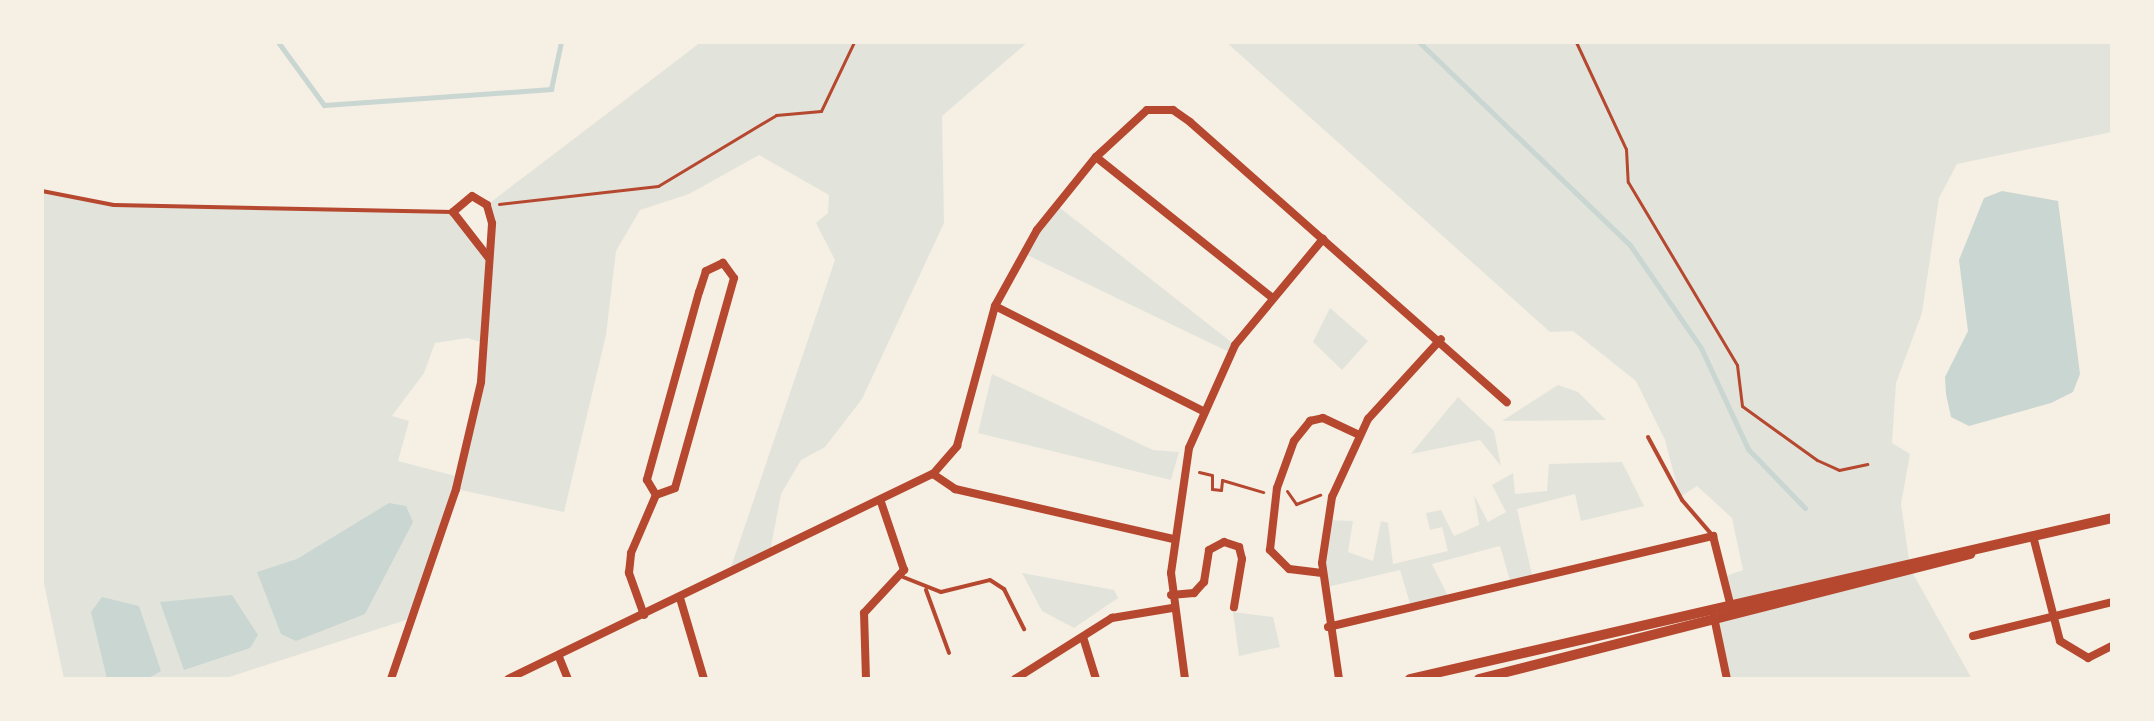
<!DOCTYPE html>
<html>
<head>
<meta charset="utf-8">
<style>
  body { margin:0 }
  #map { position:relative; width:2154px; height:721px; overflow:hidden; background:#f6efe4; font-family:Poppins,sans-serif }
  div>[style] { position:absolute }
  .green>* { inset:0; background:#e2e4dc }
  .water>* { inset:0; background:#c9d6d2 }
  .stream>* { height:5px; margin:-2.5px; padding:0 2.5px; transform-origin:2.5px; border-radius:2.5px; background:#c9d6d2 }
  .path>* { height:3px; margin:-1.5px; padding:0 1.5px; transform-origin:1.5px; border-radius:1.5px; background:#b5482f }
  .service>* { height:4px; margin:-2px; padding:0 2px; transform-origin:2px; border-radius:2px; background:#b5482f }
  .minor>* { height:8px; margin:-4px; padding:0 4px; transform-origin:4px; border-radius:4px; background:#b5482f }
  .tertiary>* { height:10px; margin:-5px; padding:0 5px; transform-origin:5px; border-radius:5px; background:#b5482f }
  span { translate:-50% -50%; white-space:nowrap; text-align:center; line-height:1.15; -webkit-text-stroke:6px #f6efe4; paint-order:stroke }
  .frame { position:absolute; inset:0; border:44px solid #f6efe4; pointer-events:none }
</style>
</head>
<body>
<div id="map">
  <div class="green">
    <div style="clip-path:polygon(evenodd,701px 42px,1028px 42px,942px 116px,944px 223px,862px 399px,825px 447px,801px 460px,781px 494px,769px 557px,728px 576px,835px 260px,816px 223px,828px 213px,829px 195px,759px 155px,689px 194px,640px 210px,616px 251px,606px 335px,564px 512px,456px 489px,412px 618px,223px 679px,64px 679px,42px 574px,42px 191px,114px 205px,453px 212px,488px 255px,487px 205px,701px 42px,467px 338px,484px 343px,459px 477px,398px 461px,409px 421px,392px 416px,424px 373px,435px 343px,467px 338px)"></div>
    <div style="clip-path:polygon(1226px 42px,2112px 42px,2112px 132px,1957px 164px,1939px 198px,1922px 313px,1896px 383px,1892px 443px,1910px 454px,1901px 504px,1909px 560px,1730px 603px,1723px 577px,1743px 570px,1732px 518px,1697px 486px,1680px 497px,1665px 440px,1636px 381px,1573px 331px,1550px 332px)"></div>
    <div style="clip-path:polygon(1055px 204px,1235px 345px,1231px 353px,1023px 253px)"></div>
    <div style="clip-path:polygon(1330px 308px,1368px 341px,1342px 370px,1313px 342px)"></div>
    <div style="clip-path:polygon(992px 374px,1153px 450px,1179px 452px,1171px 480px,978px 433px)"></div>
    <div style="clip-path:polygon(1558px 385px,1578px 392px,1606px 420px,1502px 421px)"></div>
    <div style="clip-path:polygon(1458px 397px,1494px 431px,1501px 466px,1480px 440px,1411px 454px)"></div>
    <div style="clip-path:polygon(1622px 462px,1644px 506px,1581px 521px,1575px 494px,1517px 509px,1533px 579px,1511px 584px,1500px 546px,1432px 564px,1449px 598px,1411px 607px,1400px 570px,1323px 588px,1326px 520px,1353px 521px,1348px 552px,1373px 561px,1381px 521px,1388px 523px,1393px 564px,1448px 551px,1442px 527px,1430px 530px,1426px 513px,1441px 510px,1454px 536px,1479px 525px,1474px 495px,1488px 522px,1506px 512px,1492px 485px,1513px 473px,1515px 494px,1547px 491px,1549px 464px)"></div>
    <div style="clip-path:polygon(1912px 572px,1972px 679px,1727px 679px,1716px 624px)"></div>
    <div style="clip-path:polygon(1022px 573px,1114px 590px,1118px 598px,1074px 628px,1042px 611px)"></div>
    <div style="clip-path:polygon(1233px 612px,1273px 617px,1280px 647px,1239px 656px)"></div>
  </div>
  <div class="water">
    <div style="clip-path:polygon(2002px 191px,2058px 201px,2080px 374px,2073px 392px,2051px 403px,1969px 426px,1951px 417px,1946px 394px,1945px 377px,1968px 331px,1959px 260px,1984px 198px)"></div>
    <div style="clip-path:polygon(389px 503px,406px 506px,413px 522px,365px 614px,296px 641px,281px 634px,257px 572px,297px 559px)"></div>
    <div style="clip-path:polygon(232px 595px,258px 635px,250px 648px,184px 670px,160px 602px)"></div>
    <div style="clip-path:polygon(102px 597px,139px 606px,161px 671px,147px 679px,107px 679px,91px 612px)"></div>
  </div>
  <div class="stream">
    <div style="left:278px;top:42px;width:78px;rotate:53.9deg"></div>
    <div style="left:324px;top:105px;width:228px;rotate:-4deg"></div>
    <div style="left:551px;top:89px;width:48px;rotate:-78deg"></div>
    <div style="left:1419px;top:42px;width:293px;rotate:43.9deg"></div>
    <div style="left:1630px;top:245px;width:125px;rotate:55.4deg"></div>
    <div style="left:1701px;top:348px;width:111px;rotate:65deg"></div>
    <div style="left:1748px;top:449px;width:82px;rotate:46deg"></div>
  </div>
  <div class="path">
    <div style="left:1576px;top:42px;width:118px;rotate:65deg"></div>
    <div style="left:1626px;top:149px;width:33px;rotate:87deg"></div>
    <div style="left:1628px;top:182px;width:213px;rotate:59.2deg"></div>
    <div style="left:1737px;top:365px;width:41px;rotate:83deg"></div>
    <div style="left:1742px;top:406px;width:92px;rotate:35.8deg"></div>
    <div style="left:1817px;top:460px;width:24px;rotate:24deg"></div>
    <div style="left:1839px;top:470px;width:29px;rotate:-12deg"></div>
    <div style="left:499px;top:204px;width:160px;rotate:-6.5deg"></div>
    <div style="left:658px;top:186px;width:138px;rotate:-31deg"></div>
    <div style="left:776px;top:115px;width:45px;rotate:-5.1deg"></div>
    <div style="left:821px;top:111px;width:76px;rotate:-64.4deg"></div>
    <div style="left:1199px;top:472px;width:13px;rotate:13deg"></div>
    <div style="left:1212px;top:475px;width:14px;rotate:90deg"></div>
    <div style="left:1212px;top:489px;width:9px;rotate:6deg"></div>
    <div style="left:1221px;top:490px;width:10px;rotate:-84deg"></div>
    <div style="left:1222px;top:480px;width:43px;rotate:16.3deg"></div>
    <div style="left:1287px;top:491px;width:16px;rotate:55deg"></div>
    <div style="left:1296px;top:504px;width:26px;rotate:-21deg"></div>
  </div>
  <div class="service">
    <div style="left:42px;top:191px;width:73px;rotate:11deg"></div>
    <div style="left:114px;top:205px;width:339px;rotate:1.2deg"></div>
    <div style="left:1648px;top:437px;width:72px;rotate:61.6deg"></div>
    <div style="left:1682px;top:500px;width:48px;rotate:49.3deg"></div>
    <div style="left:903px;top:577px;width:41px;rotate:21.5deg"></div>
    <div style="left:941px;top:592px;width:50px;rotate:-13.8deg"></div>
    <div style="left:990px;top:580px;width:17px;rotate:33deg"></div>
    <div style="left:1004px;top:589px;width:45px;rotate:63.4deg"></div>
    <div style="left:926px;top:590px;width:67px;rotate:69.9deg"></div>
  </div>
  <div class="minor">
    <div style="left:1096px;top:157px;width:223px;rotate:38.6deg"></div>
    <div style="left:995px;top:306px;width:231px;rotate:26.8deg"></div>
    <div style="left:933px;top:474px;width:27px;rotate:34deg"></div>
    <div style="left:955px;top:489px;width:225px;rotate:12.9deg"></div>
    <div style="left:2033px;top:536px;width:108px;rotate:75.6deg"></div>
    <div style="left:2060px;top:641px;width:33px;rotate:31deg"></div>
    <div style="left:2088px;top:658px;width:27px;rotate:-27deg"></div>
    <div style="left:1322px;top:573px;width:33px;rotate:-173deg"></div>
    <div style="left:1289px;top:569px;width:27px;rotate:-135deg"></div>
    <div style="left:1270px;top:550px;width:62px;rotate:-83.6deg"></div>
    <div style="left:1277px;top:488px;width:50px;rotate:-70.1deg"></div>
    <div style="left:1294px;top:441px;width:26px;rotate:-51deg"></div>
    <div style="left:1310px;top:421px;width:13px;rotate:-13deg"></div>
    <div style="left:1323px;top:418px;width:38px;rotate:25deg"></div>
    <div style="left:1171px;top:595px;width:23px;rotate:-5deg"></div>
    <div style="left:1194px;top:593px;width:15px;rotate:-48deg"></div>
    <div style="left:1204px;top:582px;width:32px;rotate:-81deg"></div>
    <div style="left:1209px;top:550px;width:17px;rotate:-28deg"></div>
    <div style="left:1224px;top:542px;width:16px;rotate:18deg"></div>
    <div style="left:1239px;top:547px;width:12px;rotate:76deg"></div>
    <div style="left:1242px;top:559px;width:49px;rotate:99.5deg"></div>
    <div style="left:680px;top:598px;width:84px;rotate:73.5deg"></div>
    <div style="left:644px;top:615px;width:45px;rotate:-109.7deg"></div>
    <div style="left:629px;top:573px;width:20px;rotate:-84deg"></div>
    <div style="left:631px;top:553px;width:63px;rotate:-66.7deg"></div>
    <div style="left:656px;top:495px;width:20px;rotate:-20deg"></div>
    <div style="left:675px;top:488px;width:218px;rotate:-74.3deg"></div>
    <div style="left:734px;top:278px;width:19px;rotate:-126deg"></div>
    <div style="left:723px;top:263px;width:19px;rotate:155deg"></div>
    <div style="left:706px;top:271px;width:22px;rotate:108deg"></div>
    <div style="left:699px;top:292px;width:195px;rotate:105.5deg"></div>
    <div style="left:647px;top:480px;width:17px;rotate:59deg"></div>
    <div style="left:1714px;top:617px;width:63px;rotate:78.2deg"></div>
    <div style="left:1328px;top:627px;width:396px;rotate:-13.3deg"></div>
    <div style="left:1713px;top:536px;width:69px;rotate:75.8deg"></div>
    <div style="left:1973px;top:636px;width:143px;rotate:-13.7deg"></div>
    <div style="left:1083px;top:637px;width:44px;rotate:72.8deg"></div>
    <div style="left:559px;top:657px;width:24px;rotate:68deg"></div>
    <div style="left:391px;top:679px;width:201px;rotate:-71.1deg"></div>
    <div style="left:456px;top:489px;width:110px;rotate:-76.8deg"></div>
    <div style="left:481px;top:382px;width:159px;rotate:-86deg"></div>
    <div style="left:492px;top:223px;width:19px;rotate:-106deg"></div>
    <div style="left:487px;top:205px;width:17px;rotate:-149deg"></div>
    <div style="left:472px;top:196px;width:25px;rotate:140deg"></div>
    <div style="left:453px;top:212px;width:57px;rotate:52.1deg"></div>
    <div style="left:508px;top:679px;width:472px;rotate:-25.8deg"></div>
    <div style="left:933px;top:474px;width:37px;rotate:-49deg"></div>
    <div style="left:957px;top:446px;width:145px;rotate:-74.8deg"></div>
    <div style="left:995px;top:306px;width:87px;rotate:-61.1deg"></div>
    <div style="left:1037px;top:230px;width:94px;rotate:-51.1deg"></div>
    <div style="left:1096px;top:157px;width:69px;rotate:-42.7deg"></div>
    <div style="left:1147px;top:110px;width:26px"></div>
    <div style="left:1173px;top:110px;width:21px;rotate:35deg"></div>
    <div style="left:1190px;top:122px;width:423px;rotate:41.5deg"></div>
    <div style="left:866px;top:679px;width:66px;rotate:-91.7deg"></div>
    <div style="left:864px;top:613px;width:59px;rotate:-47.1deg"></div>
    <div style="left:904px;top:570px;width:72px;rotate:-108.7deg"></div>
    <div style="left:1015px;top:679px;width:115px;rotate:-32.2deg"></div>
    <div style="left:1112px;top:618px;width:61px;rotate:-9.5deg"></div>
    <div style="left:1185px;top:679px;width:107px;rotate:-97.5deg"></div>
    <div style="left:1171px;top:573px;width:126px;rotate:-81.8deg"></div>
    <div style="left:1189px;top:448px;width:113px;rotate:-65.9deg"></div>
    <div style="left:1235px;top:345px;width:138px;rotate:-50.3deg"></div>
    <div style="left:1339px;top:679px;width:117px;rotate:-98.3deg"></div>
    <div style="left:1322px;top:563px;width:67px;rotate:-81.4deg"></div>
    <div style="left:1332px;top:497px;width:86px;rotate:-65.2deg"></div>
    <div style="left:1368px;top:419px;width:108px;rotate:-47.6deg"></div>
  </div>
  <div class="tertiary">
    <div style="left:1410px;top:679px;width:720px;rotate:-12.92deg"></div>
    <div style="left:1479px;top:679px;width:507px;rotate:-14.28deg"></div>
  </div>
  <div class="frame"></div>
</div>
</body>
</html>
